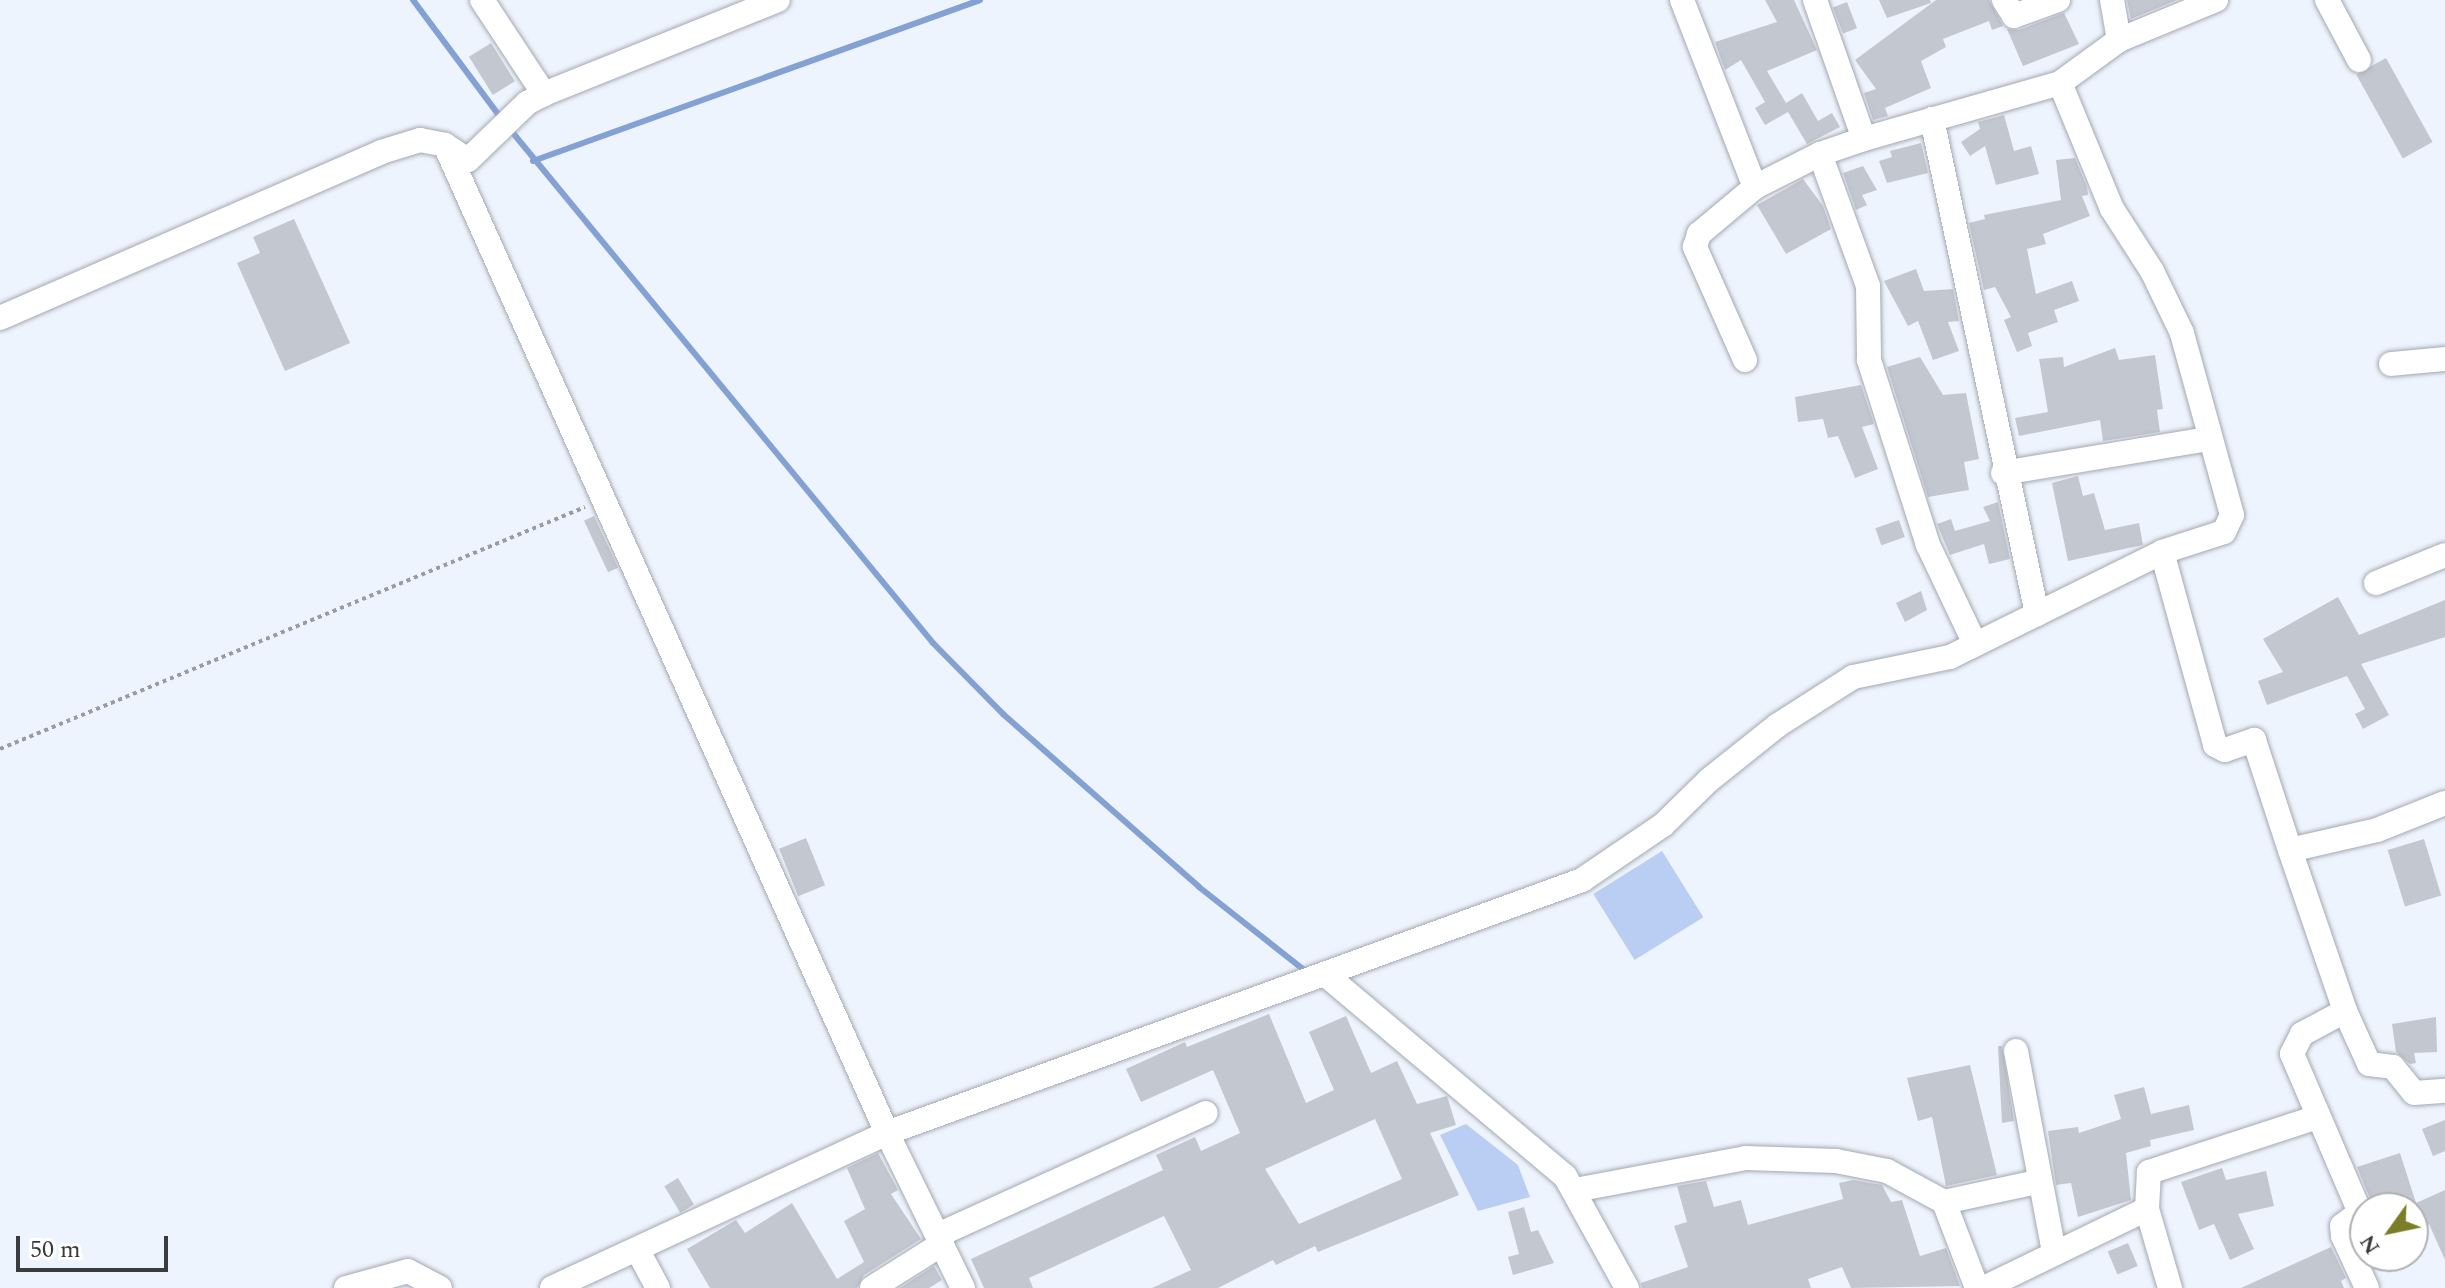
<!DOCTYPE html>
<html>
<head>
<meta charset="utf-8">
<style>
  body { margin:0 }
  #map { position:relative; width:2445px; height:1288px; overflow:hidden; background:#eef4fd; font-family:Spectral,serif }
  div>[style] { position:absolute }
  .green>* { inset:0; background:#b9cef2; transform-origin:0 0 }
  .stream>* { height:6px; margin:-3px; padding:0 3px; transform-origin:3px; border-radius:3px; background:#84a1d3 }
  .building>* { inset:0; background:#c2c7d0; transform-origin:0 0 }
  .path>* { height:4px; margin-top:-2px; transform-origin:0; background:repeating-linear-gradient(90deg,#999da3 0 4px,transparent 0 8px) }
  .roads { filter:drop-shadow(0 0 2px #a3a8b1) drop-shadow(0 0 2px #a3a8b1) }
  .minor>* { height:24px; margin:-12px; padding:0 12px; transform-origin:12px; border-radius:12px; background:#fff }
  span { translate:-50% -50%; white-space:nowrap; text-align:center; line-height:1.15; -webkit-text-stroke:8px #fff; paint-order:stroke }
  .north { position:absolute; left:2349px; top:1192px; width:80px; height:80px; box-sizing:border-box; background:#fff; border:2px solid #b0b1b2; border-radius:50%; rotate:237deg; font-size:22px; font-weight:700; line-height:32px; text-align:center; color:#393b3e }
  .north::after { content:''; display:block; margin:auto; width:28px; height:36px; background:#7b7e27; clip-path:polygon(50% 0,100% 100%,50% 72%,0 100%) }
  .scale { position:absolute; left:16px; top:1236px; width:152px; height:36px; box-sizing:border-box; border:4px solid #393b3e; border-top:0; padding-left:10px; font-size:24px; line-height:28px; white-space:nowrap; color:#393b3e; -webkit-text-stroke:6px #fff; paint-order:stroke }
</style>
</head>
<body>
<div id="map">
  <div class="green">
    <div style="left:1662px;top:851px;width:78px;height:81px;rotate:58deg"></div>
    <div style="clip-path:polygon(1466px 1124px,1518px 1165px,1530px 1197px,1478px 1211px,1440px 1135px)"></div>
  </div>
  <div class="stream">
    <div style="left:413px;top:0;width:147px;rotate:53.3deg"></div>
    <div style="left:508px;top:127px;width:668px;rotate:50.52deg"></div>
    <div style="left:933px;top:643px;width:100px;rotate:45.4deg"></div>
    <div style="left:1003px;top:714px;width:261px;rotate:41.4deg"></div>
    <div style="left:1199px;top:887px;width:139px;rotate:38.3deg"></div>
    <div style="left:533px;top:161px;width:475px;rotate:-19.8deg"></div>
  </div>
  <div class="building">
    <div style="clip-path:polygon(1765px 0,1794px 0,1817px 50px,1767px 71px,1786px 103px,1802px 93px,1818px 121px,1832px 113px,1840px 127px,1807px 144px,1788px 112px,1765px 125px,1755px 108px,1765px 102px,1741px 60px,1725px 70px,1715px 42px,1777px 22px)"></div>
    <div style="clip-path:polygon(1879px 0,1930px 0,1931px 3px,1887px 18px)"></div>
    <div style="clip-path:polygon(1936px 0,1989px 0,2003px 26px,1992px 30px,1989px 21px,1943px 39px,1946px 47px,1921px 61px,1931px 88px,1885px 108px,1888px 116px,1873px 120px,1864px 93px,1876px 89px,1855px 60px)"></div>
    <div style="clip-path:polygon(2127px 0,2177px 0,2131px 19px)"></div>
    <div style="left:1847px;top:2px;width:28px;height:15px;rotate:69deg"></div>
    <div style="clip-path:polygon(2064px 13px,2079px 44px,2023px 66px,2007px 29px,2019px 30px)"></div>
    <div style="left:491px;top:43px;width:45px;height:26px;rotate:58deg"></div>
    <div style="left:2386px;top:58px;width:96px;height:34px;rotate:61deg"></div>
    <div style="clip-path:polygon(2004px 115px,2014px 151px,2031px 146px,2039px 174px,1996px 185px,1985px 146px,1970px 156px,1961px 142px,1980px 129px,1978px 122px)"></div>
    <div style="clip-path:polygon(1921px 143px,1928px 173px,1887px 183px,1879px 161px,1892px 157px,1890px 151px)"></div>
    <div style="clip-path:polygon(2075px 158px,2087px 187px,2088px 195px,2082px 196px,2090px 216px,2043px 234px,2046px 244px,2027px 249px,2036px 294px,2072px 281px,2079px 301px,2054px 310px,2058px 322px,2028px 333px,2032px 346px,2017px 352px,2004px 320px,2011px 317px,1995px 287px,1984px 290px,1969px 223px,1985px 219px,1984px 215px,2061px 200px,2056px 160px)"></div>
    <div style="clip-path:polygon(1863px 166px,1877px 190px,1862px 195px,1867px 205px,1856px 210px,1843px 173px)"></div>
    <div style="clip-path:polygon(1803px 179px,1823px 206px,1831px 229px,1786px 254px,1757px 205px)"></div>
    <div style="clip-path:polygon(294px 219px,350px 343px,285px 371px,237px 263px,260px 253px,253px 237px)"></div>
    <div style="clip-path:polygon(1916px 269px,1924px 291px,1953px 289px,1959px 321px,1948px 322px,1959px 351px,1933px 360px,1918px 321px,1908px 326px,1884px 281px)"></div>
    <div style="clip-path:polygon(2115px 348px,2119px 360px,2155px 355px,2163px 409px,2157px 410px,2160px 432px,2103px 441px,2100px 420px,2019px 436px,2015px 418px,2048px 412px,2039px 359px,2063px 357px,2064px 367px)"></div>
    <div style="clip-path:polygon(1920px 357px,1943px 395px,1966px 393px,1979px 459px,1964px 462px,1969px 490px,1928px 497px,1887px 367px)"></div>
    <div style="clip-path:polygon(1861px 385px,1874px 424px,1862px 427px,1878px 469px,1855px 478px,1838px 436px,1828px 438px,1823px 419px,1798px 422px,1795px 397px)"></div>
    <div style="clip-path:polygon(2078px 476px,2083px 496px,2094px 493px,2105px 530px,2139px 523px,2143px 545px,2068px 561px,2052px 483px)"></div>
    <div style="clip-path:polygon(1998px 502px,2010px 559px,1989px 564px,1984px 544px,1950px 555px,1937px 524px,1951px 519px,1955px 531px,1990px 521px,1983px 507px)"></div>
    <div style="left:594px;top:516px;width:57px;height:11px;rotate:65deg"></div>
    <div style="left:1899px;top:520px;width:18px;height:25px;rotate:71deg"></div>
    <div style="clip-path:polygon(1921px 591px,1927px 610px,1905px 622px,1896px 603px)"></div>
    <div style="clip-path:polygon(2338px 597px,2359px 635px,2445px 600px,2445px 637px,2361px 664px,2389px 715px,2363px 729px,2355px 714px,2365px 709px,2347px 676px,2267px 705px,2258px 681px,2283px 672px,2263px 639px)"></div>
    <div style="left:806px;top:838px;width:51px;height:29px;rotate:68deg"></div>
    <div style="left:2424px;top:839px;width:59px;height:38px;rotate:73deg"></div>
    <div style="clip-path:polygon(evenodd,1269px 1014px,1306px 1103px,1334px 1090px,1309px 1032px,1346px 1016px,1371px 1073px,1397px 1061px,1417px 1104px,1447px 1096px,1456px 1125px,1430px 1133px,1459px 1195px,1318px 1252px,1315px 1246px,1276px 1265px,1273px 1260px,1218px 1288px,1152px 1288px,1191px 1270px,1164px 1216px,1029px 1278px,1033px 1288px,984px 1288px,971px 1259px,1163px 1170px,1156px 1155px,1195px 1137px,1201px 1151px,1240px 1133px,1213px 1070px,1141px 1102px,1126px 1069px,1185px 1042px,1187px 1047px,1269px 1014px,1375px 1119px,1402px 1179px,1299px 1224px,1265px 1169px,1375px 1119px)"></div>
    <div style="clip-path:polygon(2436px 1017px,2437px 1052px,2414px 1053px,2416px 1063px,2410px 1064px,2396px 1052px,2392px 1024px)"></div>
    <div style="clip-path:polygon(1998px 1046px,2002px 1046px,2014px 1121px,2002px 1123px)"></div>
    <div style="clip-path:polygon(1970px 1065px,1997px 1175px,1946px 1186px,1932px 1117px,1918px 1121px,1907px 1078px)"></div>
    <div style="clip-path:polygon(2144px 1087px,2151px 1114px,2189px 1105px,2194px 1130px,2150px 1140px,2151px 1146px,2126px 1153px,2131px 1200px,2078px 1217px,2071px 1183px,2056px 1185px,2048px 1131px,2078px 1127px,2079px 1133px,2121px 1119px,2114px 1095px)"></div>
    <div style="clip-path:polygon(2445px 1120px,2445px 1151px,2433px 1156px,2422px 1129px)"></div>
    <div style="clip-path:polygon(878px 1153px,898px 1190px,891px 1194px,921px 1239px,864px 1275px,857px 1288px,710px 1288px,687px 1249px,736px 1220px,745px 1233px,792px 1203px,837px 1279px,864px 1262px,844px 1221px,865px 1209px,847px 1168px)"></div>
    <div style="clip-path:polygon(2400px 1153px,2416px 1203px,2445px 1190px,2445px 1260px,2429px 1224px,2413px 1232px,2413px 1208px,2374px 1208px,2357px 1167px)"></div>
    <div style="clip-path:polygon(2222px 1168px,2226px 1180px,2266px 1171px,2274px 1206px,2238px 1214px,2254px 1249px,2230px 1260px,2214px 1224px,2199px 1230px,2181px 1182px)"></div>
    <div style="left:678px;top:1178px;width:31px;height:16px;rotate:59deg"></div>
    <div style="clip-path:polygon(1853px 1180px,1882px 1185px,1891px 1202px,1902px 1200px,1920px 1256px,1946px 1248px,1960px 1286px,1851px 1288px,1842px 1267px,1808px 1279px,1811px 1288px,1642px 1288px,1641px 1283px,1688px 1267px,1674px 1226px,1687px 1222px,1677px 1186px,1706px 1181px,1714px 1207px,1741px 1200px,1748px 1225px,1843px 1199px,1839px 1183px)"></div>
    <div style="clip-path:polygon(1524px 1207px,1531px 1232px,1538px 1230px,1554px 1263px,1513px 1275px,1508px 1257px,1519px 1254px,1508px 1212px)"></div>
    <div style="left:2128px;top:1243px;width:25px;height:22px;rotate:67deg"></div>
    <div style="clip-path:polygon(2331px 1247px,2346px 1278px,2341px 1281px,2344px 1288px,2241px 1288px)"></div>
    <div style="clip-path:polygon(934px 1266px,942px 1280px,929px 1288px,900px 1288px)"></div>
  </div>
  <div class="path">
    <div style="left:0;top:749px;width:633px;rotate:-22.47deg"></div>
  </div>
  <div class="roads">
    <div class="minor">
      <div style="left:482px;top:0;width:113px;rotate:56.6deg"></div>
      <div style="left:1682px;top:0;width:201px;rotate:68.7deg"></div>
      <div style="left:1815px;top:0;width:147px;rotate:70.6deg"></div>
      <div style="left:2004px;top:0;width:19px;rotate:58deg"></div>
      <div style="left:2014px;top:16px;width:47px;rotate:-20deg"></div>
      <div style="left:2112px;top:0;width:41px;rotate:80.1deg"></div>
      <div style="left:2327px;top:0;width:68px;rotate:61.9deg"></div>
      <div style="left:1932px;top:119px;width:506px;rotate:78.02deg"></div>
      <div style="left:445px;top:145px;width:1082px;rotate:65.9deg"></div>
      <div style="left:887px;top:1133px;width:173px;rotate:63.9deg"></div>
      <div style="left:1820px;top:154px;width:140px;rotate:70deg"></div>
      <div style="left:1868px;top:286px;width:74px;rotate:89.2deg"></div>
      <div style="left:1869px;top:360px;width:194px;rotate:72.3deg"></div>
      <div style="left:1928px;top:545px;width:110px;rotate:64.6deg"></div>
      <div style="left:0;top:318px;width:416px;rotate:-23.5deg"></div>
      <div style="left:381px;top:152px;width:41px;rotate:-17.1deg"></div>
      <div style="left:420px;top:140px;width:25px;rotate:11deg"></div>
      <div style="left:445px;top:145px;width:27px;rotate:33deg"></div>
      <div style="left:468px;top:160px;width:82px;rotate:-44deg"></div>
      <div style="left:527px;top:103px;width:19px;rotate:-28deg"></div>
      <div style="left:544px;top:94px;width:252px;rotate:-21.9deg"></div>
      <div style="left:1745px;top:360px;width:124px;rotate:-113.9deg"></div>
      <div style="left:1695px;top:247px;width:14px;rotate:-73deg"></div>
      <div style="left:1699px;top:234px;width:73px;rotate:-40deg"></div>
      <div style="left:1755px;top:187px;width:73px;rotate:-26.9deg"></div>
      <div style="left:1820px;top:154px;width:46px;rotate:-18.8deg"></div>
      <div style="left:1864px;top:139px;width:204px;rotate:-15.9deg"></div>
      <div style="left:2060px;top:83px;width:73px;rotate:-36.1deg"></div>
      <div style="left:2119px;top:40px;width:105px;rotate:-22.4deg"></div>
      <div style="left:2391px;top:364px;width:54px;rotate:-5.3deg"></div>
      <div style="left:2003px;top:473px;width:209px;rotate:-9.4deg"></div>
      <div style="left:2162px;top:552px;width:200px;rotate:74.6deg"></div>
      <div style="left:2215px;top:745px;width:11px;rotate:27deg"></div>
      <div style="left:2225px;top:750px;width:31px;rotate:-19deg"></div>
      <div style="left:2254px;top:740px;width:116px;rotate:71.9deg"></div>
      <div style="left:2290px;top:850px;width:89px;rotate:-12.9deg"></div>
      <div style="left:2377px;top:830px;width:73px;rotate:-21.7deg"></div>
      <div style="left:2376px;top:583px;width:74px;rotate:-22.1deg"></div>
      <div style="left:2290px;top:850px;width:170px;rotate:71.1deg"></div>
      <div style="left:2345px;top:1011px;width:58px;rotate:65.6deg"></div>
      <div style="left:2369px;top:1064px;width:24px;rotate:7deg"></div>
      <div style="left:2393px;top:1067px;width:33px;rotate:51deg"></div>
      <div style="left:2414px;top:1093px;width:31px;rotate:-4deg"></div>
      <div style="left:1326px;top:975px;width:312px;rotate:40.1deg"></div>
      <div style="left:1565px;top:1176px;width:128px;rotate:61deg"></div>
      <div style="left:2345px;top:1011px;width:49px;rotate:151.9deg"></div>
      <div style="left:2302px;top:1034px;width:22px;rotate:117deg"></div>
      <div style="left:2292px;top:1054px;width:185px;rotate:66.8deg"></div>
      <div style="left:2016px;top:1051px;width:206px;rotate:79.3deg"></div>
      <div style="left:1575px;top:1190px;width:174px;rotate:-10.6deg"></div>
      <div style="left:1746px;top:1158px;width:90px;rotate:1.9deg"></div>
      <div style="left:1836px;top:1161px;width:52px;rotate:11.1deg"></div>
      <div style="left:1887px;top:1171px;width:65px;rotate:28.5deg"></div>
      <div style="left:1944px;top:1202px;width:95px;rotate:-12.1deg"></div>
      <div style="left:1944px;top:1202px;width:92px;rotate:69deg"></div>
      <div style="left:2359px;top:1213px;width:21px;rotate:143deg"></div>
      <div style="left:2342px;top:1226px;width:10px;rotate:84deg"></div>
      <div style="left:2343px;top:1236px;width:57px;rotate:65.2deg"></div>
      <div style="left:938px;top:1235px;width:294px;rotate:-24.5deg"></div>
      <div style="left:638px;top:1251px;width:42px;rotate:61.6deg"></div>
      <div style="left:346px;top:1288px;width:64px;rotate:-15.3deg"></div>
      <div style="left:408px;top:1271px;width:36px;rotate:28deg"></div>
      <div style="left:552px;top:1288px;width:369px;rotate:-24.8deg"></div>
      <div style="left:887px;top:1133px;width:740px;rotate:-20deg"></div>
      <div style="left:1582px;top:880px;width:98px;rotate:-34.2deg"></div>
      <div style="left:1663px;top:825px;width:64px;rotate:-44.4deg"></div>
      <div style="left:1709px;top:780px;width:88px;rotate:-38.6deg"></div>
      <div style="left:1778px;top:725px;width:89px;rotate:-32.6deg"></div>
      <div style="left:1853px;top:677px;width:99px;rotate:-11.7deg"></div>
      <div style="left:1950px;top:657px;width:237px;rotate:-26.3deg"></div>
      <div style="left:2162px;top:552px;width:65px;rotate:-17.9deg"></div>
      <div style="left:2224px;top:532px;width:19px;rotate:-65deg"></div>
      <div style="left:2232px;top:515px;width:189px;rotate:-105.4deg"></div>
      <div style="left:2182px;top:333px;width:69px;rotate:-115.8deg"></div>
      <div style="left:2152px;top:271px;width:74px;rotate:-122.8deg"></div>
      <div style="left:2112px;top:209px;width:136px;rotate:-112.4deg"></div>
      <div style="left:872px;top:1288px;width:83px;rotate:-32.2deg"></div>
      <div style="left:1984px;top:1288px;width:181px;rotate:-25.9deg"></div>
      <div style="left:2170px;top:1288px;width:82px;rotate:-106.2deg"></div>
      <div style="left:2147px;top:1209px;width:37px;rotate:-87deg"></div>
      <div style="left:2149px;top:1172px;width:177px;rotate:-18.1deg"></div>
    </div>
  </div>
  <div class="north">N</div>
  <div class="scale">50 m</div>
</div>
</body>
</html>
